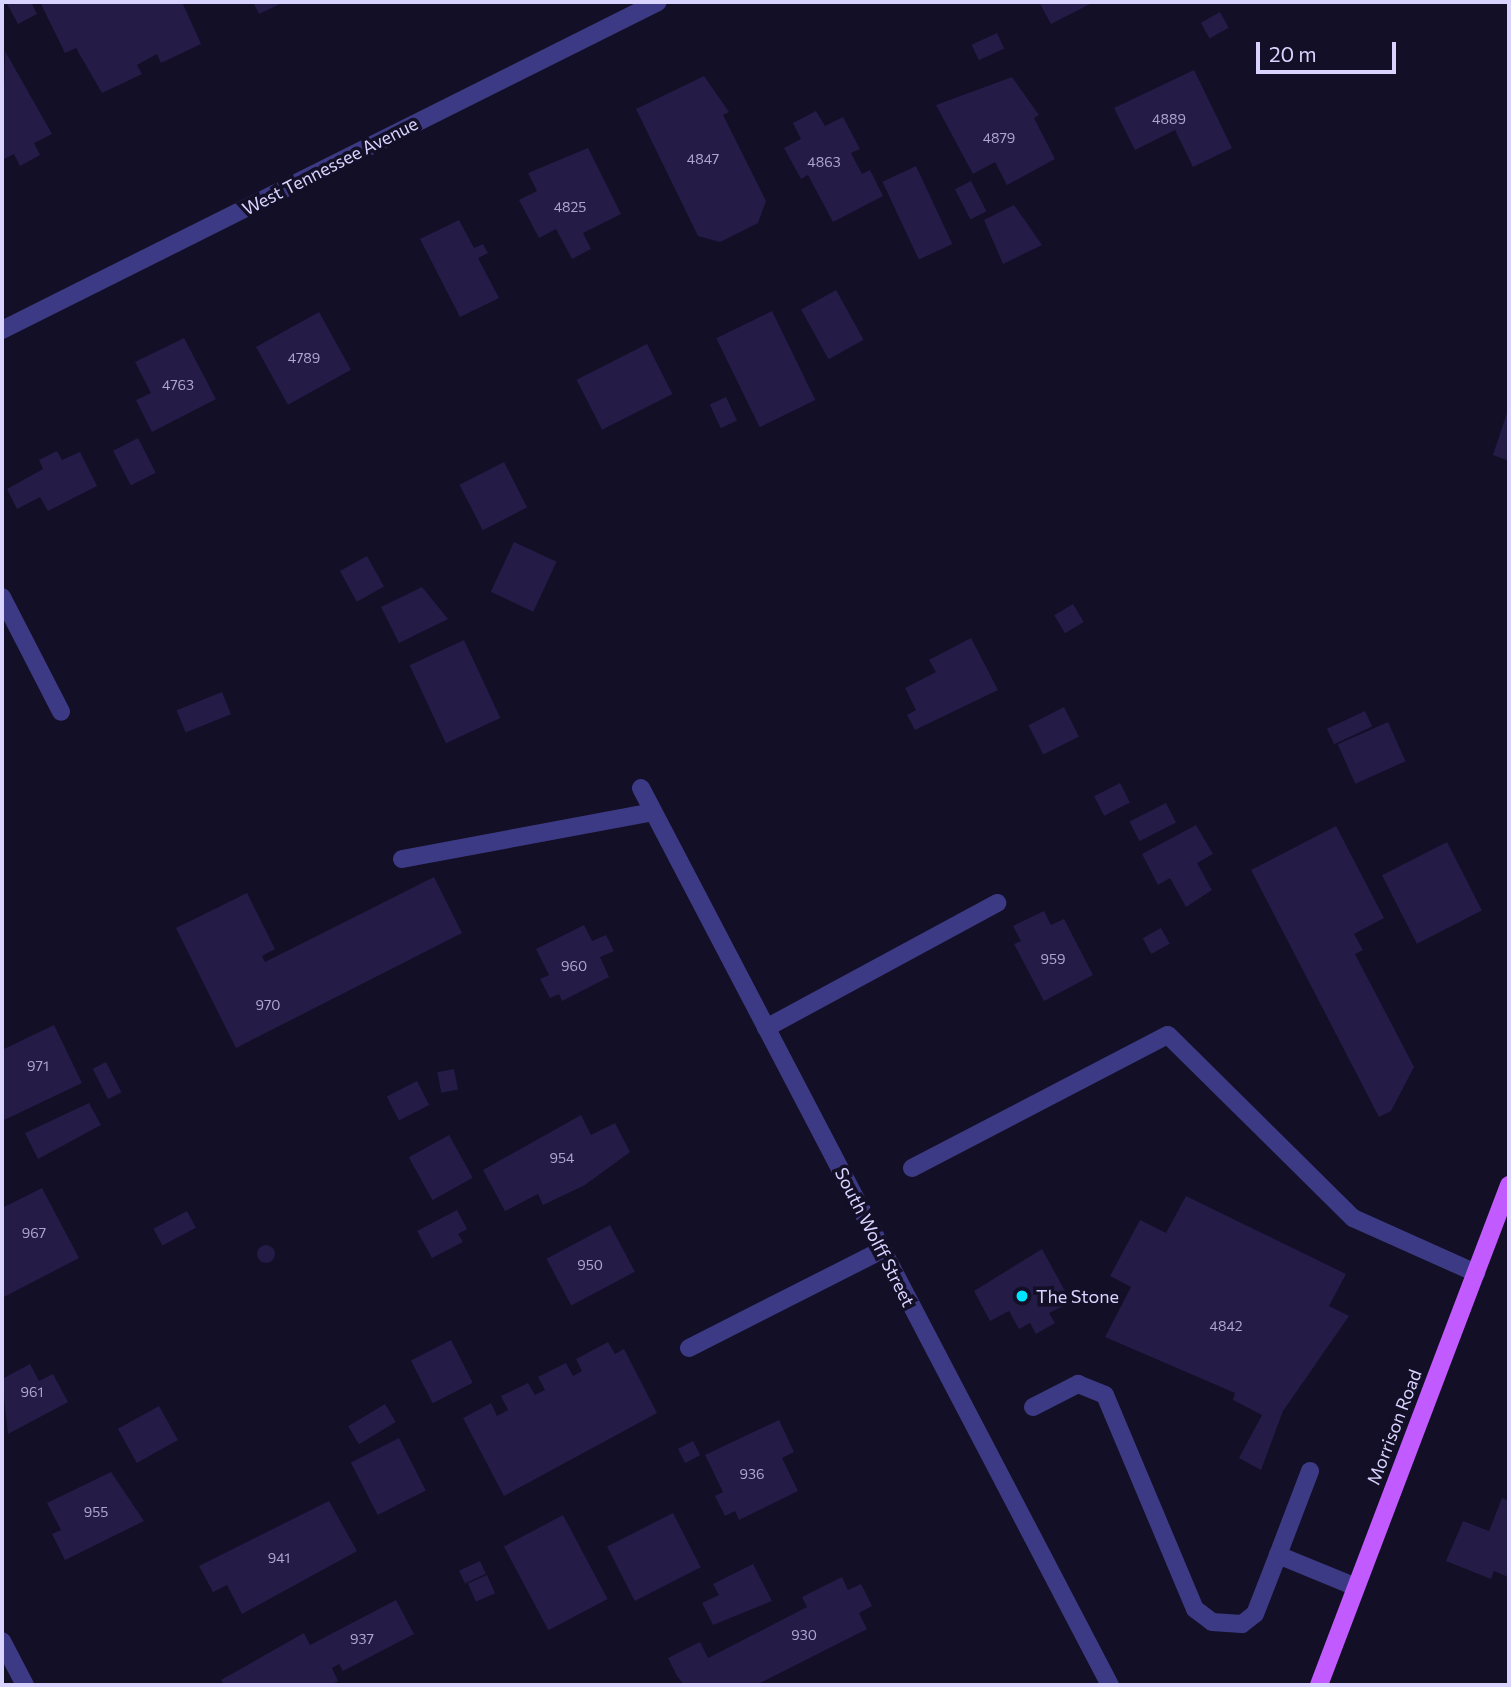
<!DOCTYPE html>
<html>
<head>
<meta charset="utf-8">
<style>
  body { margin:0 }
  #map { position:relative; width:1511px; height:1687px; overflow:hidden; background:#130f26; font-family:Commissioner,sans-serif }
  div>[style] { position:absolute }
  .building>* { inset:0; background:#241b47; transform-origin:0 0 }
  .round { border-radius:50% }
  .minor>* { height:18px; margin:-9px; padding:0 9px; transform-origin:9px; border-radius:9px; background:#3d3a85 }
  .major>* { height:18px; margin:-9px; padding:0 9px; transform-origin:9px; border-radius:9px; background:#c25bff }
  .dots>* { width:19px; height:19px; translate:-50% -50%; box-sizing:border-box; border:4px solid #130f26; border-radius:50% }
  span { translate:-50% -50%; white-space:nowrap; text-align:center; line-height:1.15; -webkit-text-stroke:7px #130f26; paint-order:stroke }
  .number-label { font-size:14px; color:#aca6d1 }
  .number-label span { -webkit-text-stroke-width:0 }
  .street-label { font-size:18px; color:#d9d4ff }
  .poi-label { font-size:18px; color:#d9d4ff }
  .left { translate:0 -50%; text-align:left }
  .frame { position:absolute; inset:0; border:4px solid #d9d4ff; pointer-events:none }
  .scale { position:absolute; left:1256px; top:42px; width:140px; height:32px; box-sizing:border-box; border:4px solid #d9d4ff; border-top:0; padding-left:9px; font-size:21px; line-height:24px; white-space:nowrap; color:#d9d4ff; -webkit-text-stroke:5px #130f26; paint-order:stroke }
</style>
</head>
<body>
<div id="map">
  <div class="building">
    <div style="clip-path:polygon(6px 2px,31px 2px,37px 14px,18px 24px)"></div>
    <div style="clip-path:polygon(40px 2px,182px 2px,201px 44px,161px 63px,157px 54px,137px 65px,142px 74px,102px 93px,76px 48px,65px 53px)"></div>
    <div style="clip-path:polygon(253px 2px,284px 2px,259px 14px)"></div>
    <div style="clip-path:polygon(1039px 2px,1094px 2px,1051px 24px)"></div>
    <div style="left:1220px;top:12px;width:18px;height:22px;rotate:61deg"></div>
    <div style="left:997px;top:33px;width:17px;height:28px;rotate:65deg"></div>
    <div style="clip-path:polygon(5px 51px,52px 134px,34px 143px,40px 155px,20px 166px,14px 154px,2px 160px)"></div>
    <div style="clip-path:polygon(1194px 70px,1232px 148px,1193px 167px,1175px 130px,1135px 150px,1114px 108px)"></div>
    <div style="clip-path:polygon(704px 76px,729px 112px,723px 115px,766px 201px,758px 223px,720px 242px,698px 236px,636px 109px)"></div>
    <div style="clip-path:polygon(1012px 77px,1039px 115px,1034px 118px,1055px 159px,1007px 185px,995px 162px,973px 174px,936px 105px)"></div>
    <div style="clip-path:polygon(816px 111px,825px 126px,843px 117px,860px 149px,851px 153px,862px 174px,870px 170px,883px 196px,833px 222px,808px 175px,801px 179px,784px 148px,801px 139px,793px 123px)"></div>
    <div style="clip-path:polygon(588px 148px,621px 214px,583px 233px,591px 249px,572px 259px,556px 229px,539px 238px,519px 200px,537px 191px,528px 173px)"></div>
    <div style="left:916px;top:166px;width:86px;height:37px;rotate:65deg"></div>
    <div style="left:971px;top:181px;width:34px;height:18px;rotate:63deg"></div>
    <div style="clip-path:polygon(1014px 205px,1042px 245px,1003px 264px,984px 220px)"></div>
    <div style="clip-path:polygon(459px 220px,474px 248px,483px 244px,488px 253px,478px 258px,499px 298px,460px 317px,420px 239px)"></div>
    <div style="left:836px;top:290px;width:57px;height:40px;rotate:61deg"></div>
    <div style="left:772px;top:311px;width:99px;height:62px;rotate:64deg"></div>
    <div style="left:319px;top:312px;width:66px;height:72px;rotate:61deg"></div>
    <div style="clip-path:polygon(184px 338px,216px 399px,152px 432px,136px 400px,151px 393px,135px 362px)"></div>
    <div style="left:647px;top:344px;width:56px;height:79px;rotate:63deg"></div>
    <div style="left:726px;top:397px;width:26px;height:18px;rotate:65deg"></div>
    <div style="clip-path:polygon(1509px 407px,1509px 461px,1493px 455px)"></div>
    <div style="left:138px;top:438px;width:39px;height:28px;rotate:63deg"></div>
    <div style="clip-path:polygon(57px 451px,62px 460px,80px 452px,97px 486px,48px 511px,40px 497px,17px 509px,7px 489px,43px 469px,39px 460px)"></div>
    <div style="left:504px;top:462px;width:51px;height:50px;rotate:63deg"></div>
    <div style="left:514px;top:542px;width:47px;height:55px;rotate:25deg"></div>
    <div style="left:367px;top:556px;width:35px;height:31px;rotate:61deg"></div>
    <div style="clip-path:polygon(422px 587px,448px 619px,399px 643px,381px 607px)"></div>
    <div style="left:1073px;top:604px;width:21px;height:22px;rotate:59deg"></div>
    <div style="clip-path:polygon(971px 638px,998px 690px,915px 730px,907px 715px,916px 710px,905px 688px,936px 672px,929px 660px)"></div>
    <div style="left:464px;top:640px;width:86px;height:60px;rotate:65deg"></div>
    <div style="left:222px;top:692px;width:24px;height:49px;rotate:68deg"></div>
    <div style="left:1064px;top:707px;width:33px;height:40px;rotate:63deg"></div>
    <div style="left:1365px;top:711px;width:17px;height:42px;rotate:65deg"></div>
    <div style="left:1388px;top:722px;width:43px;height:55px;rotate:66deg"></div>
    <div style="left:1120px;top:783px;width:22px;height:29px;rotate:63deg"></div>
    <div style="left:1166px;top:803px;width:22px;height:41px;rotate:63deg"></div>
    <div style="clip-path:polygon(1196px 825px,1213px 854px,1197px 863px,1212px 890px,1186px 907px,1170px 878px,1158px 885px,1142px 854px)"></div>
    <div style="clip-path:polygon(1336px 826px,1384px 918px,1354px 934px,1363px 950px,1355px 954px,1414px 1067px,1391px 1111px,1379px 1117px,1251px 870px)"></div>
    <div style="left:1447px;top:842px;width:77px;height:73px;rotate:63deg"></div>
    <div style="clip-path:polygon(434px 877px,462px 933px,236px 1048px,176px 928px,247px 893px,275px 949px,262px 956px,265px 962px)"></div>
    <div style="clip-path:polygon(1044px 911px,1051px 925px,1064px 919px,1093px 975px,1044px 1001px,1014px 944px,1021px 941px,1013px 926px)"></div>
    <div style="clip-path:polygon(584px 925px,592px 941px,606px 935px,614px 951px,600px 957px,609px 977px,562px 1001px,559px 994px,550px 998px,540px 979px,549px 975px,536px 949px)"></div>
    <div style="left:1161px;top:928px;width:18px;height:21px;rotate:61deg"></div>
    <div style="clip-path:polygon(54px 1025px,82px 1083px,2px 1121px,2px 1050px)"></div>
    <div style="left:106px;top:1062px;width:34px;height:15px;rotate:63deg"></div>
    <div style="left:454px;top:1069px;width:21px;height:17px;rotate:79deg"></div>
    <div style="left:417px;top:1081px;width:27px;height:34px;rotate:63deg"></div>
    <div style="clip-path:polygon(89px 1103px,101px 1125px,38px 1159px,25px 1133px)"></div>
    <div style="clip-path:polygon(581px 1115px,591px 1135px,615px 1123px,630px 1152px,585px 1185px,543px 1205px,538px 1194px,505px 1211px,483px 1170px)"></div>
    <div style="left:449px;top:1135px;width:49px;height:46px;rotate:61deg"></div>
    <div style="clip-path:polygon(42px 1188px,79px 1258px,2px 1298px,2px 1208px)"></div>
    <div style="clip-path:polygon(1186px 1196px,1346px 1274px,1329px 1306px,1349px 1316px,1283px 1411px,1261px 1470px,1239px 1458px,1262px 1415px,1233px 1400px,1235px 1393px,1105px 1337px,1131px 1287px,1110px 1276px,1140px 1220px,1166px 1233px)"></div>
    <div style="clip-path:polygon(457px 1210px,467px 1229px,458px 1234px,463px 1242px,432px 1258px,417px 1231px)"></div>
    <div style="left:187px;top:1211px;width:19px;height:38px;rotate:62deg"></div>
    <div style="left:610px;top:1225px;width:53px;height:72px;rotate:62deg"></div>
    <div class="round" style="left:257px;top:1245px;width:18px;height:18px"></div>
    <div style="clip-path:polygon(1042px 1249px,1071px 1302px,1049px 1313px,1055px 1323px,1036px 1334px,1030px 1323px,1019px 1329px,1009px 1311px,990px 1321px,974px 1291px)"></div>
    <div style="left:451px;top:1340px;width:48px;height:45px;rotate:63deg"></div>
    <div style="clip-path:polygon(608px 1342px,615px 1354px,624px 1349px,657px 1413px,504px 1496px,463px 1418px,491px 1403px,497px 1416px,508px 1410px,501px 1396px,528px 1383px,535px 1395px,545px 1390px,538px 1377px,566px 1363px,573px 1376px,582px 1371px,576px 1359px)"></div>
    <div style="clip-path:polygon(30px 1364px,39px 1381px,53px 1374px,68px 1402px,8px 1434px,2px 1379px)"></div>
    <div style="left:385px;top:1404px;width:21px;height:43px;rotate:59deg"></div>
    <div style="left:159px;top:1406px;width:39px;height:47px;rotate:61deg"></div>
    <div style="clip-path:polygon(779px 1420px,794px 1452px,782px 1458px,798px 1491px,739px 1520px,735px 1511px,725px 1516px,715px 1496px,723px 1492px,705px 1455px)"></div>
    <div style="left:399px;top:1438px;width:59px;height:54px;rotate:63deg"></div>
    <div style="left:693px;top:1441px;width:16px;height:17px;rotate:63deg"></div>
    <div style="clip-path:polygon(111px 1472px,144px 1521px,65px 1560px,52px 1534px,61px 1530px,47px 1503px)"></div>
    <div style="clip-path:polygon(1502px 1498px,1509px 1501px,1508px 1577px,1494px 1571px,1491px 1579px,1446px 1561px,1463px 1521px,1489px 1531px)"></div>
    <div style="clip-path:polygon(329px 1501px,357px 1551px,242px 1614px,227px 1585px,213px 1592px,199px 1566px)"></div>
    <div style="left:673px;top:1513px;width:61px;height:74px;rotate:63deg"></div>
    <div style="left:563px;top:1515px;width:95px;height:67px;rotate:62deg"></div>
    <div style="left:480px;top:1561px;width:14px;height:23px;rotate:65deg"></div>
    <div style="clip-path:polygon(753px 1564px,772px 1601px,713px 1625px,702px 1603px,719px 1595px,713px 1584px)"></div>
    <div style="left:487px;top:1575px;width:20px;height:21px;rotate:66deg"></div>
    <div style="clip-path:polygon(842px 1577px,848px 1590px,861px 1584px,872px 1606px,859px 1613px,867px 1629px,756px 1685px,684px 1685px,677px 1676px,668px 1658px,700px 1642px,708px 1658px,807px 1607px,802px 1597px)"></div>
    <div style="clip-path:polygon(396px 1600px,414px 1634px,343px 1671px,339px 1664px,332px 1668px,338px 1681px,330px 1685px,224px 1685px,221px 1680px,304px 1633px,310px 1645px)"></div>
  </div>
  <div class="minor">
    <div style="left:2px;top:330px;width:733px;rotate:-26.57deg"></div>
    <div style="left:2px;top:597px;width:129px;rotate:62.8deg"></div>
    <div style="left:641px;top:788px;width:1012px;rotate:62.4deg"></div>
    <div style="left:402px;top:859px;width:255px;rotate:-10.6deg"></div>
    <div style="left:766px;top:1028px;width:263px;rotate:-28.4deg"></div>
    <div style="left:912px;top:1168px;width:288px;rotate:-27.5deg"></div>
    <div style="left:1168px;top:1035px;width:260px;rotate:44.7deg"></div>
    <div style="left:1353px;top:1218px;width:135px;rotate:24.1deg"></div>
    <div style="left:689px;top:1348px;width:216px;rotate:-26.9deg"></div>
    <div style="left:1033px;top:1407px;width:51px;rotate:-27.1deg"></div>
    <div style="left:1078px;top:1384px;width:29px;rotate:22deg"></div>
    <div style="left:1105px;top:1395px;width:232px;rotate:67.2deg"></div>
    <div style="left:1195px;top:1609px;width:21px;rotate:37deg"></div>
    <div style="left:1212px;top:1622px;width:30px;rotate:4deg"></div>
    <div style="left:1242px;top:1624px;width:16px;rotate:-38deg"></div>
    <div style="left:1255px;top:1614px;width:63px;rotate:-68.7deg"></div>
    <div style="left:1310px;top:1471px;width:90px;rotate:110.9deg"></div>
    <div style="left:1278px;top:1555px;width:84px;rotate:22.3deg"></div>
    <div style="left:2px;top:1641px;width:50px;rotate:62.4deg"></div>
  </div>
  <div class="major">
    <div style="left:1319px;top:1685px;width:535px;rotate:-69.19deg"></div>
  </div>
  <div class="dots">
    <div style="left:1022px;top:1296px;background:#00e5ff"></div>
  </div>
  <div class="number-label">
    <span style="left:1169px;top:119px">4889</span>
    <span style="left:999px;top:138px">4879</span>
    <span style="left:703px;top:159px">4847</span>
    <span style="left:824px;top:162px">4863</span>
    <span style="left:570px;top:207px">4825</span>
    <span style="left:304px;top:358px">4789</span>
    <span style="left:178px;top:385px">4763</span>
    <span style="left:1053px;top:959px">959</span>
    <span style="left:574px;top:966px">960</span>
    <span style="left:268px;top:1005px">970</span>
    <span style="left:38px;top:1066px">971</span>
    <span style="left:562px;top:1158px">954</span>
    <span style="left:34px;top:1233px">967</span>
    <span style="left:590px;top:1265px">950</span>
    <span style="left:1226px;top:1326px">4842</span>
    <span style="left:32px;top:1392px">961</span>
    <span style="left:752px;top:1474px">936</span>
    <span style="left:96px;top:1512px">955</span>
    <span style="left:279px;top:1558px">941</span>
    <span style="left:804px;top:1635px">930</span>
    <span style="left:362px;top:1639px">937</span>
  </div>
  <div class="street-label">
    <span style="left:330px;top:166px;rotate:-27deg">West Tennessee Avenue</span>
    <span style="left:875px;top:1237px;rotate:63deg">South Wolff Street</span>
    <span style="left:1394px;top:1427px;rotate:-69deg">Morrison Road</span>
  </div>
  <div class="poi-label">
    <span class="left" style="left:1036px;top:1296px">The Stone</span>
  </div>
  <div class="frame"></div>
  <div class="scale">20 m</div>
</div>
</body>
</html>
